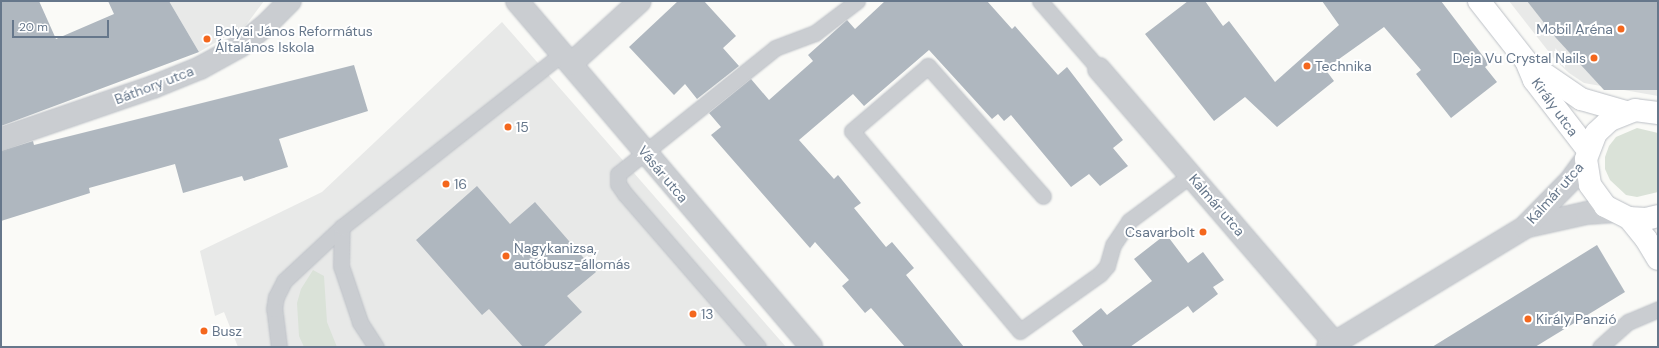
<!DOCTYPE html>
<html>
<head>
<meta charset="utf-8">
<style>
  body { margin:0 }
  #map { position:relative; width:1659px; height:348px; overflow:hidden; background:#fafaf7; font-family:"DM Sans",sans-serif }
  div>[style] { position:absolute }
  .built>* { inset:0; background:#e8e9e8 }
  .green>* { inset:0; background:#dae2d8 }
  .building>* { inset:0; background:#afb7bf }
  .roads { filter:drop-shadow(0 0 1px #bcc0c6) drop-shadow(0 0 1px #bcc0c6) }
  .lane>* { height:15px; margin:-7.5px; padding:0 7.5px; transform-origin:7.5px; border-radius:7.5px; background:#cacdd1 }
  .street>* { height:22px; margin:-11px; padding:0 11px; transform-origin:11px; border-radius:11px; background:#cacdd1 }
  .secondary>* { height:22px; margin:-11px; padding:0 11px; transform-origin:11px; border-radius:11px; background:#fff }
  .dots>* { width:11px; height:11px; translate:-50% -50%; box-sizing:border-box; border:2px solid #fff; border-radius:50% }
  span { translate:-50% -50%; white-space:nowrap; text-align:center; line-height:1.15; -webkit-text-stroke:4px #fff; paint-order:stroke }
  .poi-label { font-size:14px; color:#66778b }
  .right { translate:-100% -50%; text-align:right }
  .left { translate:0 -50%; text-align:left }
  .street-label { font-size:14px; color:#66778b }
  .frame { position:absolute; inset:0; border:2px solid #66778b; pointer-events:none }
  .scale { position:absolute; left:12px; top:20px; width:97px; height:18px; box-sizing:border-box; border:2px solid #66778b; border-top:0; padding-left:5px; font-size:12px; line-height:14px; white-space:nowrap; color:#66778b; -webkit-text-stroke:3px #fff; paint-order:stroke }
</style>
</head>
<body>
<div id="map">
  <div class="built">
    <div style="clip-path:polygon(169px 1px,264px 1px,246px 25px,199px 52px)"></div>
    <div style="clip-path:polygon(1509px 1px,1658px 1px,1658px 96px,1584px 83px,1569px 73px,1556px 61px)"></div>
    <div style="clip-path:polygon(502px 22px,786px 347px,238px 347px,224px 312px,215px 316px,200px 251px,322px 192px)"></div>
  </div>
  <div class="green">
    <div style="clip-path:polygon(1637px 128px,1658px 133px,1658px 192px,1637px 197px,1626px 195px,1610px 180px,1605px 169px,1605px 157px,1609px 146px,1616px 137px)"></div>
    <div style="clip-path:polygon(313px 270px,324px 276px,327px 322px,337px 347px,304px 347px,299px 336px,297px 303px,301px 289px)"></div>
  </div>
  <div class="building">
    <div style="clip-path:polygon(1px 1px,39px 1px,56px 39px,114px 14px,108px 1px,169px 1px,199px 52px,1px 126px)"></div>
    <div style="clip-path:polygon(678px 1px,704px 1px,736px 36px,723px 48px,739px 66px,697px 99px,685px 84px,674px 95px,629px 47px)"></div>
    <div style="clip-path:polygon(885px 1px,987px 1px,1012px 29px,1015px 26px,1058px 75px,1067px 67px,1123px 140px,1113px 148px,1128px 166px,1100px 186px,1089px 174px,1071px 187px,1011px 115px,1004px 121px,998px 114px,992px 119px,929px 50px,864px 106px,853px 94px,799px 140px,834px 179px,838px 175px,861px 203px,854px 208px,886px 247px,892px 242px,914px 268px,906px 275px,964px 347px,905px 347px,871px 308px,865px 313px,842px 286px,849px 280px,815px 242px,810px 248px,711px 135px,721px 127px,709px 113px,751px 79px,769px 100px,813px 61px,808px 55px,847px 20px,855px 29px)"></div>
    <div style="clip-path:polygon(1188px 1px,1205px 1px,1223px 26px,1229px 21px,1275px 82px,1339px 25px,1322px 1px,1441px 1px,1489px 64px,1485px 67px,1497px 82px,1451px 118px,1416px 74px,1421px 70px,1384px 27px,1325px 69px,1334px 81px,1277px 127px,1245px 97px,1214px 121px,1145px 34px)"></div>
    <div style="clip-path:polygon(1527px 1px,1658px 1px,1658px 90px,1604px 90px,1556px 38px)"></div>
    <div style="clip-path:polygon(354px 65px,368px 111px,279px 139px,288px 167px,244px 181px,242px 176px,183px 193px,175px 164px,89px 188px,90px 193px,1px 221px,1px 151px,33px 141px,34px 145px)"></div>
    <div style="clip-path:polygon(477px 186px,510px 224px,535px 202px,596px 272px,567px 296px,582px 312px,543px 347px,523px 347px,489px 309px,482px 315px,416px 240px)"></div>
    <div style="clip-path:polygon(1166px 234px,1188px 263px,1203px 252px,1224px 280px,1213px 287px,1218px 294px,1193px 313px,1188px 306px,1130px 347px,1084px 347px,1072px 331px,1101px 308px,1107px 315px,1152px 281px,1134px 259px)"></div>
    <div style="clip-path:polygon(1597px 245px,1625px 292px,1535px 347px,1432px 347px)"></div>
  </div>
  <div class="roads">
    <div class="lane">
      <div style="left:1040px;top:1px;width:90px;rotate:49.1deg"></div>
      <div style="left:1043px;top:196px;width:174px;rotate:-131.5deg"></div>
      <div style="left:928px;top:66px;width:100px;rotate:139.5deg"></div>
      <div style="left:852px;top:131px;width:261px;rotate:50deg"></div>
      <div style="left:1020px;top:331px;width:98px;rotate:-35.5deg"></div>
      <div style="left:1100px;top:274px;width:11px;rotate:-49deg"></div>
      <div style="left:1107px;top:266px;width:22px;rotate:-74deg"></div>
      <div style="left:1113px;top:245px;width:29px;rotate:-56deg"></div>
      <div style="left:1129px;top:221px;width:77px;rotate:-36.6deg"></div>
      <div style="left:279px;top:347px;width:38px;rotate:-97deg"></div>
      <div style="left:274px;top:309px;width:12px;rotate:-81deg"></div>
      <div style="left:276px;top:297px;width:18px;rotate:-63deg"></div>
      <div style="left:284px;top:281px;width:79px;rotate:-43deg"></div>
      <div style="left:376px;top:347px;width:30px;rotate:-123deg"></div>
      <div style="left:360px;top:322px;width:59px;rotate:-108.7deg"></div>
      <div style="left:341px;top:266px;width:39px;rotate:-89deg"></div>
      <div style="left:342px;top:227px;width:280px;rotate:-38.2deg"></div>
      <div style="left:758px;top:347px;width:203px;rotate:-131deg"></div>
      <div style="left:625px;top:194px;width:12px;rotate:-125deg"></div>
      <div style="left:618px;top:184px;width:10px;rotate:-90deg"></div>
      <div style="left:618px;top:174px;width:201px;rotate:-38.7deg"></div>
      <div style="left:775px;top:48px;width:43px;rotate:-20.6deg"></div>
      <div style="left:815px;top:33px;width:53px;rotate:-37.3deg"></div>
      <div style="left:1600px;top:347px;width:38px;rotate:-42deg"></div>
      <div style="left:1628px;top:322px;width:33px;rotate:-23deg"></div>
    </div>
    <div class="street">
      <div style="left:517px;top:1px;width:454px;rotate:49.6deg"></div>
      <div style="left:571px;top:64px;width:93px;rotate:-42.4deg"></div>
      <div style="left:1099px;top:69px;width:360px;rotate:49.3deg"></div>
      <div style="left:1px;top:139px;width:161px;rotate:-18.9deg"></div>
      <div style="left:153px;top:87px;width:51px;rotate:-22deg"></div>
      <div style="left:200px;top:68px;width:46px;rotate:-28.8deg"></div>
      <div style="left:240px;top:46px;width:36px;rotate:-39deg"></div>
      <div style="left:268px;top:23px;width:31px;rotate:-45deg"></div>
      <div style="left:1528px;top:226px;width:60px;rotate:-12.4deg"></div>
      <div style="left:1587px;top:213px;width:26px;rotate:-4deg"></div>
      <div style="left:1328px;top:347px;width:231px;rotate:-31.3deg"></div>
      <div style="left:1525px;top:227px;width:66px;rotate:-45.6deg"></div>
      <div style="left:1571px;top:180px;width:26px;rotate:-54deg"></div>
    </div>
    <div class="secondary">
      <div style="left:1479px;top:1px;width:76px;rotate:51.9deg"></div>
      <div style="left:1526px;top:61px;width:21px;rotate:67deg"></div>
      <div style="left:1534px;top:80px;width:88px;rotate:52.4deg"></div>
      <div style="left:1530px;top:64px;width:62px;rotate:34.5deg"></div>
      <div style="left:1581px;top:99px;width:47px;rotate:16.1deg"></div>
      <div style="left:1658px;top:113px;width:23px;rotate:-173deg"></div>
      <div style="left:1635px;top:110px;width:27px;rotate:158deg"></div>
      <div style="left:1610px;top:120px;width:19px;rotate:137deg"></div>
      <div style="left:1596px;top:133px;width:28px;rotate:111deg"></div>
      <div style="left:1586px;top:159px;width:26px;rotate:81deg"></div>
      <div style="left:1590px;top:185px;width:26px;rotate:54deg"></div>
      <div style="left:1605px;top:206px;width:27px;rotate:27deg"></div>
      <div style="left:1629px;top:218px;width:17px;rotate:3deg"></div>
      <div style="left:1646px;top:219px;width:12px;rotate:-14deg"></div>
      <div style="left:1629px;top:218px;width:27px;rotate:51deg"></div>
      <div style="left:1646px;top:239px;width:23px;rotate:59deg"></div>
    </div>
  </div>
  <div class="dots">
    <div style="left:1621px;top:29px;background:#f4671d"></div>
    <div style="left:207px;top:39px;background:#f4671d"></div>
    <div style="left:1594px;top:58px;background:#f4671d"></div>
    <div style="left:1307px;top:66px;background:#f4671d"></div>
    <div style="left:508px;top:127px;background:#f4671d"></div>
    <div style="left:446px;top:184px;background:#f4671d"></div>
    <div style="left:1203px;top:232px;background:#f4671d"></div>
    <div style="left:506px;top:256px;background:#f4671d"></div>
    <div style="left:693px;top:314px;background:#f4671d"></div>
    <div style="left:1528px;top:319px;background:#f4671d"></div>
    <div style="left:204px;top:331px;background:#f4671d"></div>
  </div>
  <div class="poi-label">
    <span class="right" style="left:1613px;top:29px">Mobil Aréna</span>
    <span class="left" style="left:215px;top:39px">Bolyai János Református<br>Általános Iskola</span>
    <span class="right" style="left:1586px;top:58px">Deja Vu Crystal Nails</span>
    <span class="left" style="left:1315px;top:66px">Technika</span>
    <span class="left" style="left:516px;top:127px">15</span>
    <span class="left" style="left:454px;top:184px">16</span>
    <span class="right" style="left:1195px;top:232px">Csavarbolt</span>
    <span class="left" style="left:514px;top:256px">Nagykanizsa,<br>autóbusz-állomás</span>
    <span class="left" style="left:701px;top:314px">13</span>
    <span class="left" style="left:1536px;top:319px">Király Panzió</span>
    <span class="left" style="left:212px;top:331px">Busz</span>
  </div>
  <div class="street-label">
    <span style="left:154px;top:85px;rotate:-21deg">Báthory utca</span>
    <span style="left:1555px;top:107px;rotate:54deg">Király utca</span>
    <span style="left:663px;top:174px;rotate:50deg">Vásár utca</span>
    <span style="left:1555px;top:193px;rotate:-48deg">Kalmár utca</span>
    <span style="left:1217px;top:205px;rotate:49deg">Kalmár utca</span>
  </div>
  <div class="frame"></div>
  <div class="scale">20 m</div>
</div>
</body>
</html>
